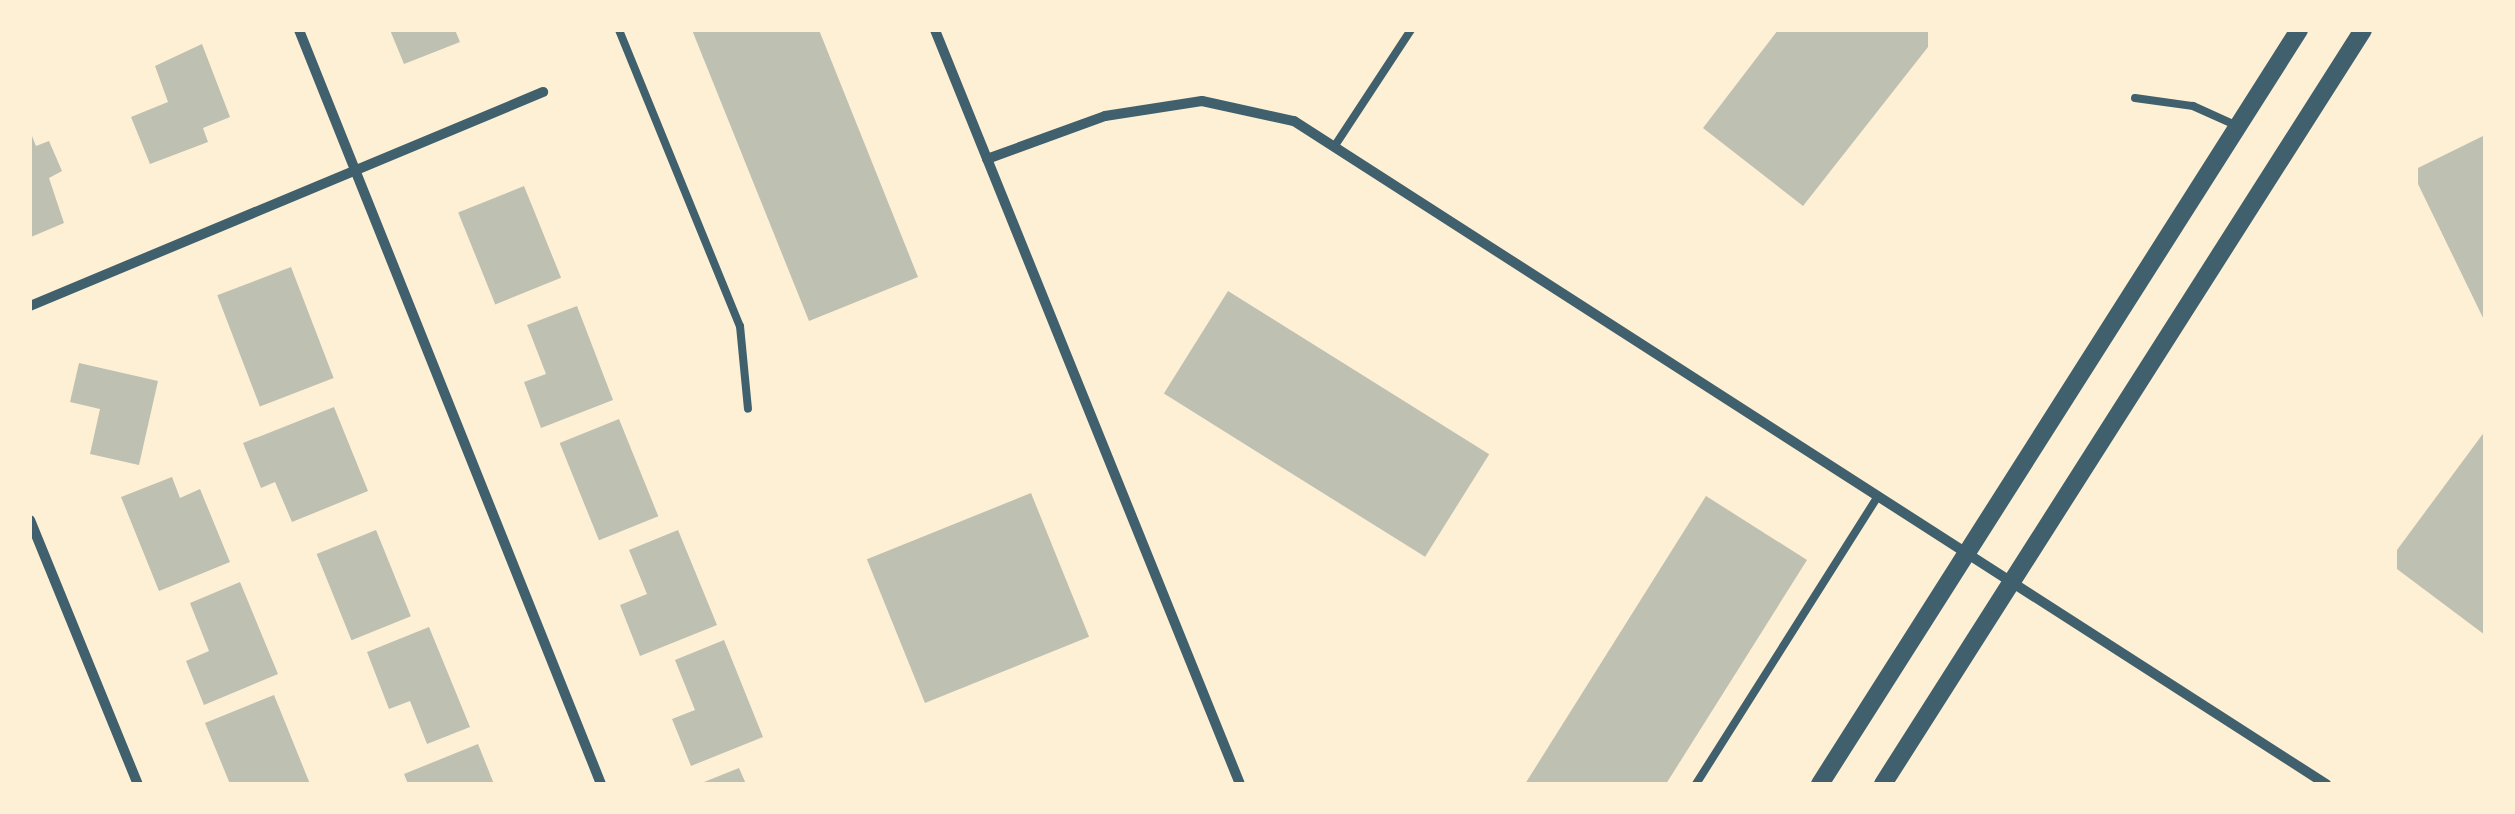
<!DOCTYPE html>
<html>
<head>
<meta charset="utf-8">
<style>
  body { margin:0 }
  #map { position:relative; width:2515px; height:814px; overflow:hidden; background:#fdf0d5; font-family:Poppins,sans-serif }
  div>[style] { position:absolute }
  .building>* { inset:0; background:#bec0b2; transform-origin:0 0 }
  .service>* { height:8px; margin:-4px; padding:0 4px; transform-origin:4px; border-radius:4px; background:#3f606c }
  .minor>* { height:10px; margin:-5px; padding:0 5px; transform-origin:5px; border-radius:5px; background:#3f606c }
  .tertiary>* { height:18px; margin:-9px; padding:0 9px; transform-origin:9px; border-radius:9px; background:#3f606c }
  span { translate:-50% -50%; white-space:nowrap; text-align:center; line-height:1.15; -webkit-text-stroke:8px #fdf0d5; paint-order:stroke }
  .frame { position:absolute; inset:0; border:32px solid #fdf0d5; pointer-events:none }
</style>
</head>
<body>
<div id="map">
  <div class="building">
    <div style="clip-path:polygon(390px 30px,455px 30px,460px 42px,404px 64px)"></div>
    <div style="clip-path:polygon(692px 30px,819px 30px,918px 277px,809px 321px)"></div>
    <div style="clip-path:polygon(1778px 30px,1928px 30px,1928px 47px,1803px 206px,1703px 128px)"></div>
    <div style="clip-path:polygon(202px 44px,230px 117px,203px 128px,208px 142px,150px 164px,131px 117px,168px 102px,155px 66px)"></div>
    <div style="clip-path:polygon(30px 131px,36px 146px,49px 141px,62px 171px,49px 178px,64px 223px,31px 237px)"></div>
    <div style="clip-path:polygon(2485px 135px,2485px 322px,2418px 184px,2418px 168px)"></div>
    <div style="left:524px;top:186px;width:99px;height:71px;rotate:68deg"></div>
    <div style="left:291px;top:267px;width:119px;height:79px;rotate:69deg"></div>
    <div style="left:1228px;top:291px;width:308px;height:121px;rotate:32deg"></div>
    <div style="clip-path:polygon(577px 306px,613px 400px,541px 428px,524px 382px,546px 374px,527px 325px)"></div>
    <div style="clip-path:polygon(79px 363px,158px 381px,139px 465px,90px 454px,100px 409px,70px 402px)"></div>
    <div style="clip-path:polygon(334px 407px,368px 491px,292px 522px,275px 482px,261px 488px,243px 443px)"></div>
    <div style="left:619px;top:419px;width:105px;height:64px;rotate:68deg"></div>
    <div style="clip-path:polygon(2485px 431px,2485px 635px,2397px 569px,2397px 550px)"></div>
    <div style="clip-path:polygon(172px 477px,180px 498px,200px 489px,230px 562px,159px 591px,121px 497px)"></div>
    <div style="left:1031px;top:493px;width:155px;height:177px;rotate:68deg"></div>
    <div style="clip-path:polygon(1706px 496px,1807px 560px,1666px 784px,1525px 784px)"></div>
    <div style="left:376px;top:530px;width:93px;height:64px;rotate:68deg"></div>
    <div style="clip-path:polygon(678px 530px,717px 625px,640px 656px,620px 605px,647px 594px,629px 550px)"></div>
    <div style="clip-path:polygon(240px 582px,278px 674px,204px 705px,186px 661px,209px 651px,190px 603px)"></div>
    <div style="clip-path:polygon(429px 627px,470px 727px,427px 744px,410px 701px,389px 709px,367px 652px)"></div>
    <div style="clip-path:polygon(724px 640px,763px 737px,691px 766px,672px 719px,695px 710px,675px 660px)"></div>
    <div style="clip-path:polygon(274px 695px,310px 784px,230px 784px,205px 723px)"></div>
    <div style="clip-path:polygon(478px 744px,494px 784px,408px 784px,404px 774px)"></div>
    <div style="clip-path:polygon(739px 768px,746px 784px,699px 784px)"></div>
  </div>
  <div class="service">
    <div style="left:619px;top:30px;width:320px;rotate:67.8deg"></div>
    <div style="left:740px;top:326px;width:83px;rotate:84.5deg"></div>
    <div style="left:2135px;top:98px;width:59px;rotate:7.9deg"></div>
    <div style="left:2193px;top:106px;width:46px;rotate:24.3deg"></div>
    <div style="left:1334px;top:147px;width:140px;rotate:-56.7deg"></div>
    <div style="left:1696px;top:784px;width:337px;rotate:-57.7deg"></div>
  </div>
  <div class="minor">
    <div style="left:299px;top:30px;width:812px;rotate:68.17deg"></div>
    <div style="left:935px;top:30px;width:813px;rotate:67.98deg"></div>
    <div style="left:987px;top:159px;width:126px;rotate:-20deg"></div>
    <div style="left:1105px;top:116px;width:98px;rotate:-8.8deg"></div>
    <div style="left:1202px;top:101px;width:94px;rotate:12.3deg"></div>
    <div style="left:1294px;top:121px;width:1227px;rotate:32.72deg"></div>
    <div style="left:30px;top:306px;width:556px;rotate:-22.64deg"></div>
    <div style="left:30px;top:520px;width:285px;rotate:67.8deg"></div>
  </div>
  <div class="tertiary">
    <div style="left:1820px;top:784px;width:893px;rotate:-57.57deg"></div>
    <div style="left:1883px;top:784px;width:894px;rotate:-57.52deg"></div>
  </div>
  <div class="frame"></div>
</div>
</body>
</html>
